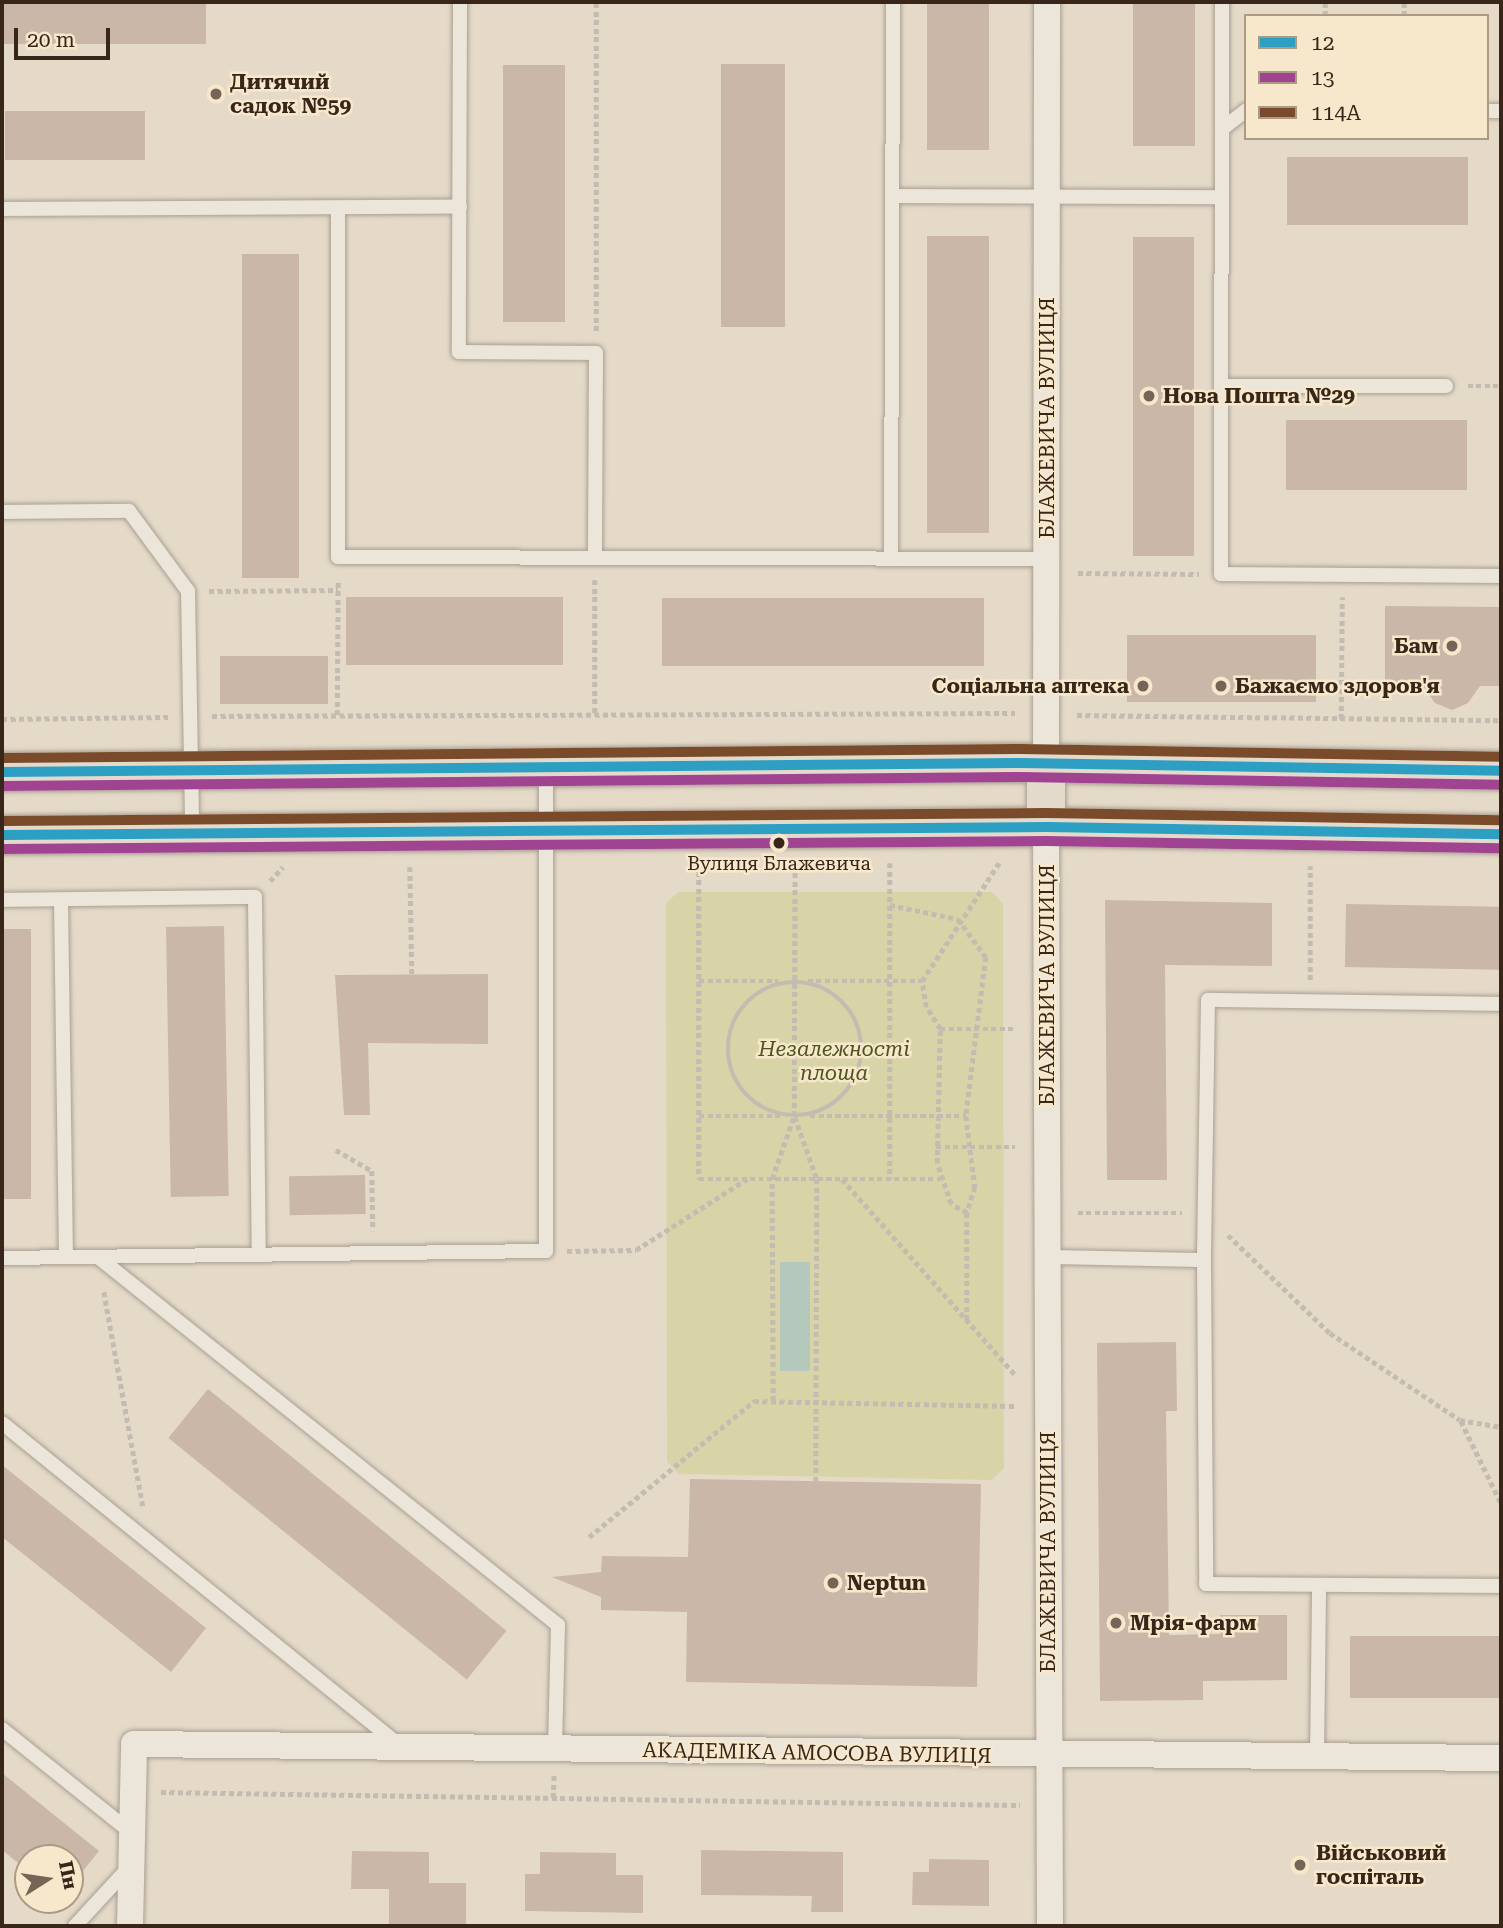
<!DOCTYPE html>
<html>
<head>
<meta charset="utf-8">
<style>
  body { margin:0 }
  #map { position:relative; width:1503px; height:1928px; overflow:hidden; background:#e5dac8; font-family:"Roboto Serif",serif }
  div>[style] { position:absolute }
  .green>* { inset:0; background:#d8d4a8 }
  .water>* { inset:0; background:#b4c9bb; transform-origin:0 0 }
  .building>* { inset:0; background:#cab7a8; transform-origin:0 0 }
  .path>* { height:4.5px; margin-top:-2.25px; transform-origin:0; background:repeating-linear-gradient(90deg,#c4bbb1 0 5px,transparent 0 8.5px) }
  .path>.ring { margin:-2.25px; padding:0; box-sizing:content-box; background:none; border:4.5px solid #c4bbb1; border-radius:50% }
  .roads { filter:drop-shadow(0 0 2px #a99f92) drop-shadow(0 0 2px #a99f92) }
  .service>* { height:14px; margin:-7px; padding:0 7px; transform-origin:7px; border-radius:7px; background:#ece5da }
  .minor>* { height:26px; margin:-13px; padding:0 13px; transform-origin:13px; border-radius:13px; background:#ece5da }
  .primary>* { height:38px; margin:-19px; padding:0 19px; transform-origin:19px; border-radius:19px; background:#e4dacb }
  .bus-1>* { height:10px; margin:-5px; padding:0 5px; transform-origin:5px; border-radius:5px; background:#2d9fc3 }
  .bus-2>* { height:10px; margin:-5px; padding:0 5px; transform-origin:5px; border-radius:5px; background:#a04491 }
  .bus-3>* { height:10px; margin:-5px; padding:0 5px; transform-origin:5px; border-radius:5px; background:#7a4b2a }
  .dots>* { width:19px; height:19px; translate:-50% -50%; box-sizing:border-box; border:4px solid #f8e8cb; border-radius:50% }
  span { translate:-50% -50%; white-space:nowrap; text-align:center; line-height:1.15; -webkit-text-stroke:5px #f8e8cb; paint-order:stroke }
  .bus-label { font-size:19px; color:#38261a }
  .poi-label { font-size:21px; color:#38261a; font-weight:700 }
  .left { translate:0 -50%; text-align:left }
  .right { translate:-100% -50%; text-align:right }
  .street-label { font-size:21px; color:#38261a }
  .park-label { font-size:21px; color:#4c561e; font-style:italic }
  .frame { position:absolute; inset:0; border:4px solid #38261a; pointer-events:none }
  .legend { position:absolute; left:1244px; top:14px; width:245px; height:126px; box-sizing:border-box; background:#f8e8cb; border:2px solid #ab9a84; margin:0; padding:9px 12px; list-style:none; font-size:21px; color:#38261a }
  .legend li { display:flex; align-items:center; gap:14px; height:35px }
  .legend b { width:35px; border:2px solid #ab9a84 }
  .north { position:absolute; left:14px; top:1844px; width:70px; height:70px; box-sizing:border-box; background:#f8e8cb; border:2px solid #ab9a84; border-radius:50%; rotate:78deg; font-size:19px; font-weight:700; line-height:28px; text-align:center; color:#38261a }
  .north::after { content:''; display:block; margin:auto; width:24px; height:32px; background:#756557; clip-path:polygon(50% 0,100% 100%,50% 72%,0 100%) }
  .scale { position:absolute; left:14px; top:28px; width:96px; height:32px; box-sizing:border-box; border:4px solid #38261a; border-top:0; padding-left:9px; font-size:21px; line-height:24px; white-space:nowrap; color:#38261a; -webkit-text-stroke:5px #f8e8cb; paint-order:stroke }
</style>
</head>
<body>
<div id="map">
  <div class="green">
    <div style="clip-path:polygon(678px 892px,992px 892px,1003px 904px,1004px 1468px,992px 1480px,679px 1474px,667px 1462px,666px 903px)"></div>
  </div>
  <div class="water">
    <div style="left:780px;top:1262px;width:30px;height:109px"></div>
  </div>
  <div class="building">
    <div style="left:4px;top:2px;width:202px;height:42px"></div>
    <div style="left:927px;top:2px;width:62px;height:148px"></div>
    <div style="left:1133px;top:2px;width:62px;height:144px"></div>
    <div style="left:721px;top:64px;width:64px;height:263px"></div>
    <div style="left:503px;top:65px;width:62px;height:257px"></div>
    <div style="left:5px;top:111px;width:140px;height:49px"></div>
    <div style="left:1287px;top:157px;width:181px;height:68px"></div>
    <div style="left:927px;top:236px;width:62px;height:297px"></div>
    <div style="left:1133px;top:237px;width:61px;height:319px"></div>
    <div style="left:242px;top:254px;width:57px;height:324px"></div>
    <div style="left:1286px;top:420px;width:181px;height:70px"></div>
    <div style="left:346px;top:597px;width:217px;height:68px"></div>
    <div style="left:662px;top:598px;width:322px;height:68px"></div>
    <div style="clip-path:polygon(1385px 606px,1501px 607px,1501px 686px,1480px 686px,1468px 703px,1452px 710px,1435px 703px,1423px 686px,1385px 686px)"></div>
    <div style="left:1127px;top:635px;width:189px;height:67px"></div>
    <div style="left:220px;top:656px;width:108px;height:48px"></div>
    <div style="clip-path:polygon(1105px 900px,1272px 903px,1272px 966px,1165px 965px,1167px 1180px,1107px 1180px)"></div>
    <div style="left:1346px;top:904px;width:155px;height:63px;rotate:1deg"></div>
    <div style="left:224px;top:926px;width:270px;height:58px;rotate:89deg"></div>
    <div style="left:2px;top:929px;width:29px;height:270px"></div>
    <div style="clip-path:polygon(488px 974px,488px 1044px,368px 1043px,370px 1115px,344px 1115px,335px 975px)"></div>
    <div style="left:365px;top:1175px;width:39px;height:76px;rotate:89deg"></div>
    <div style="clip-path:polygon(1176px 1342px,1177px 1411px,1166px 1411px,1169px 1635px,1220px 1634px,1220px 1615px,1287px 1615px,1287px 1680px,1203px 1681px,1203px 1700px,1100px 1701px,1097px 1343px)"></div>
    <div style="left:208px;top:1389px;width:384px;height:63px;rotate:39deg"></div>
    <div style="clip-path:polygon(2px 1465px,206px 1628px,171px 1672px,2px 1537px)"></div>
    <div style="clip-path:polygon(690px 1479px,981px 1484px,977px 1687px,686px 1682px,687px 1612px,601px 1610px,601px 1597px,552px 1577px,601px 1572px,602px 1556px,688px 1557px)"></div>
    <div style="left:1350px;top:1636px;width:151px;height:62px"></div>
    <div style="clip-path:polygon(2px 1773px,99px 1851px,70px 1887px,70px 1858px,28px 1858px,28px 1871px,2px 1850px)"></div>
    <div style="clip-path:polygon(701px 1850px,843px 1852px,843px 1912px,811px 1912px,812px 1896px,701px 1895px)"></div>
    <div style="clip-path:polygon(352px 1851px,429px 1852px,429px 1883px,466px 1883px,466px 1925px,389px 1924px,389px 1889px,351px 1889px)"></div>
    <div style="clip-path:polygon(540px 1852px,616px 1853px,616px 1875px,643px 1875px,643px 1913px,525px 1911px,525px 1874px,540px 1874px)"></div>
    <div style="clip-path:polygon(929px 1859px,989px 1860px,989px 1906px,912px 1905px,913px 1872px,929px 1872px)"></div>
  </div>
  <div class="path">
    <div style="left:1325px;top:16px;width:14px;rotate:-90deg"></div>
    <div style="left:1404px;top:16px;width:14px;rotate:-90deg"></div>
    <div style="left:596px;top:331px;width:329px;rotate:-90deg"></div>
    <div style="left:1468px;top:386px;width:33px"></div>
    <div style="left:1078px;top:573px;width:121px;rotate:0.5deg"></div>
    <div style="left:595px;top:580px;width:133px;rotate:90deg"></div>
    <div style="left:209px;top:591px;width:129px;rotate:-0.4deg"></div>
    <div style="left:337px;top:715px;width:136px;rotate:-89.6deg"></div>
    <div style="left:1077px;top:715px;width:424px;rotate:0.7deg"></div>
    <div style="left:212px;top:716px;width:803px;rotate:-0.21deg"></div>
    <div style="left:2px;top:719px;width:166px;rotate:-0.7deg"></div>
    <div style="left:1341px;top:719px;width:122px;rotate:-89.5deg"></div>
    <div style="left:699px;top:863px;width:316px;rotate:90deg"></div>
    <div style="left:699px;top:1179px;width:241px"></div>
    <div style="left:890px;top:863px;width:316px;rotate:90deg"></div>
    <div style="left:410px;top:867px;width:107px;rotate:88.9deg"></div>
    <div style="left:270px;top:881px;width:19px;rotate:-47deg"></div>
    <div style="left:890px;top:905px;width:69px;rotate:11.6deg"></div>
    <div style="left:958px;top:919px;width:47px;rotate:53.6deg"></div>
    <div style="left:986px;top:957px;width:160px;rotate:97.2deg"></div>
    <div style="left:966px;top:1116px;width:72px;rotate:82.8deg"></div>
    <div style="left:975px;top:1187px;width:27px;rotate:107deg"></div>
    <div style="left:967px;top:1213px;width:108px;rotate:90deg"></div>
    <div style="left:1310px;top:980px;width:114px;rotate:-90deg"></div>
    <div style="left:699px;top:981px;width:79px"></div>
    <div style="left:808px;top:981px;width:114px"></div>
    <div class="ring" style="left:728px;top:982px;width:129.5px;height:129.5px"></div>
    <div style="left:940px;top:1029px;width:75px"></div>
    <div style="left:699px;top:1116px;width:81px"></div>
    <div style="left:810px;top:1116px;width:156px"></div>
    <div style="left:795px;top:1117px;width:66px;rotate:70.5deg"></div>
    <div style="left:817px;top:1179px;width:302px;rotate:90.2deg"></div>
    <div style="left:936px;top:1147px;width:79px"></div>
    <div style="left:336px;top:1150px;width:42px;rotate:30.3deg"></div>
    <div style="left:372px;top:1171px;width:60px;rotate:89deg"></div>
    <div style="left:842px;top:1179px;width:263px;rotate:48.5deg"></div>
    <div style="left:967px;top:1213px;width:18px;rotate:-151deg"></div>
    <div style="left:951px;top:1204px;width:43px;rotate:-108.9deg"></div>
    <div style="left:937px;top:1163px;width:134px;rotate:-88.7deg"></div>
    <div style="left:940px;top:1029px;width:26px;rotate:-122deg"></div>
    <div style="left:926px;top:1007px;width:26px;rotate:-99deg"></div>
    <div style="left:922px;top:981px;width:141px;rotate:-56.9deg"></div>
    <div style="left:1078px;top:1213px;width:104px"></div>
    <div style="left:1228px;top:1235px;width:141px;rotate:43.9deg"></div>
    <div style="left:1330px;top:1333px;width:156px;rotate:33.8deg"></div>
    <div style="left:1460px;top:1420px;width:42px;rotate:9.7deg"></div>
    <div style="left:567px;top:1251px;width:69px;rotate:-0.8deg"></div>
    <div style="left:636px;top:1250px;width:132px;rotate:-32.6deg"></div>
    <div style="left:104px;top:1292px;width:219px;rotate:79.7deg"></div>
    <div style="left:773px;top:1401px;width:222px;rotate:-90.3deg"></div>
    <div style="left:772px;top:1179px;width:67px;rotate:-70.8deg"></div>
    <div style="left:794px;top:1116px;width:253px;rotate:-89.8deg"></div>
    <div style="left:1461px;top:1421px;width:91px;rotate:64deg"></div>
    <div style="left:589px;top:1537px;width:214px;rotate:-39.5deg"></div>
    <div style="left:754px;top:1401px;width:262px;rotate:1.1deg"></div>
    <div style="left:161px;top:1792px;width:859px;rotate:0.87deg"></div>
    <div style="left:553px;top:1798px;width:23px;rotate:-88deg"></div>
  </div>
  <div class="roads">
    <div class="service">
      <div style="left:460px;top:2px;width:350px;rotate:90.2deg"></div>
      <div style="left:459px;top:352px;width:137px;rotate:0.4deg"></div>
      <div style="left:596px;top:353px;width:205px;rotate:90.3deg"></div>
      <div style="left:1222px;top:2px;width:572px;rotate:90.1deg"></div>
      <div style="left:1221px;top:574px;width:280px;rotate:0.4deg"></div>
      <div style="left:1487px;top:111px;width:14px"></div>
      <div style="left:1222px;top:129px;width:31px;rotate:-38deg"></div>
      <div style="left:892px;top:196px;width:330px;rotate:0.2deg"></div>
      <div style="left:338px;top:208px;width:349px;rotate:90deg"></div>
      <div style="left:338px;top:557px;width:709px;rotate:0.16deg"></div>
      <div style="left:2px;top:209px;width:458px;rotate:-0.3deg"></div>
      <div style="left:1221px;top:386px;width:225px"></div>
      <div style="left:2px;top:512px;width:127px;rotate:-0.5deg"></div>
      <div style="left:129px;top:511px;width:99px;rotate:53.6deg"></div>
      <div style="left:188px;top:591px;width:240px;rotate:89deg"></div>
      <div style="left:891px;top:558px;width:556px;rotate:-89.79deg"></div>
      <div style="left:2px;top:900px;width:253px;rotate:-0.7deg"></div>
      <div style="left:255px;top:897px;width:358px;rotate:89.4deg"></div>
      <div style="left:61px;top:900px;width:357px;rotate:89.2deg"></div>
      <div style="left:1501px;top:1004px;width:293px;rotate:-179.2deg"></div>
      <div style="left:1208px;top:1000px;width:260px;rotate:90.9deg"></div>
      <div style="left:1204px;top:1260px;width:324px;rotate:89.6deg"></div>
      <div style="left:1206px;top:1584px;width:295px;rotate:0.4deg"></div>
      <div style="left:98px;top:1257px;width:589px;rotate:38.66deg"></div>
      <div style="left:558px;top:1625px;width:125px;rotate:91.4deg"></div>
      <div style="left:1047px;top:1257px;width:157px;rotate:1.1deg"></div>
      <div style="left:2px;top:1258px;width:544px;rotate:-0.74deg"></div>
      <div style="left:546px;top:1251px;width:483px;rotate:-90deg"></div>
      <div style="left:2px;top:1423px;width:511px;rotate:39.04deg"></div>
      <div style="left:2px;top:1729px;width:166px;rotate:38.7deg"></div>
      <div style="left:1317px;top:1757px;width:172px;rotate:-89.3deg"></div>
      <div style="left:75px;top:1926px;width:83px;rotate:-47.4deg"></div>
    </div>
    <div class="minor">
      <div style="left:1046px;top:764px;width:762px;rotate:-89.92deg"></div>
      <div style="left:1046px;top:827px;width:1099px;rotate:89.79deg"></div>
      <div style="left:130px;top:1926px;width:182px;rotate:-88.7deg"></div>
      <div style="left:134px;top:1744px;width:1367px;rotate:0.59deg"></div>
    </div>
    <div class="primary">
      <div style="left:2px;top:772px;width:1013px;rotate:-0.51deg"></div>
      <div style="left:1015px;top:763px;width:486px;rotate:0.9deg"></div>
      <div style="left:1046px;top:827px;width:63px;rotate:-90deg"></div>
      <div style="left:2px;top:835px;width:1044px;rotate:-0.44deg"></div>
      <div style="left:1046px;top:827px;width:455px;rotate:0.9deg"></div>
    </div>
  </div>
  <div class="bus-1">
    <div style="left:2px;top:772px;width:1013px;rotate:-0.51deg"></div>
    <div style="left:1015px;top:763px;width:486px;rotate:0.9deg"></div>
    <div style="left:2px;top:835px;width:1044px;rotate:-0.44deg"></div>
    <div style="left:1046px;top:827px;width:455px;rotate:0.9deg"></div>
  </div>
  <div class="bus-2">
    <div style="left:2px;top:786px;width:1013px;rotate:-0.51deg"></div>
    <div style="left:1015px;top:777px;width:486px;rotate:0.9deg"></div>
    <div style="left:2px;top:849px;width:1044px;rotate:-0.44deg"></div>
    <div style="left:1046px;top:841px;width:455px;rotate:0.9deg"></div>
  </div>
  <div class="bus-3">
    <div style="left:2px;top:758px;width:1013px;rotate:-0.51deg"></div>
    <div style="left:1015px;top:749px;width:486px;rotate:0.9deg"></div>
    <div style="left:2px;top:821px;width:1044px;rotate:-0.44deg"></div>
    <div style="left:1046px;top:813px;width:455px;rotate:0.9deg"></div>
  </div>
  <div class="dots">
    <div style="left:216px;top:94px;background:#756557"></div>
    <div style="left:1149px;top:396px;background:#756557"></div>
    <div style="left:1452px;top:646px;background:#756557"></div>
    <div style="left:1143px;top:686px;background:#756557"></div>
    <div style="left:1221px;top:686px;background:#756557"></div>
    <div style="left:779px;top:843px;background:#38261a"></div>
    <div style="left:833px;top:1583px;background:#756557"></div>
    <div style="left:1116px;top:1623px;background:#756557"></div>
    <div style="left:1300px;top:1865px;background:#756557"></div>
  </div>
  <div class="bus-label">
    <span style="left:779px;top:864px">Вулиця Блажевича</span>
  </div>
  <div class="poi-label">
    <span class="left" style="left:230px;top:94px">Дитячий<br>садок №59</span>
    <span class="left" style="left:1163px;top:396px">Нова Пошта №29</span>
    <span class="right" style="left:1438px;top:646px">Бам</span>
    <span class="right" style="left:1129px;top:686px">Соціальна аптека</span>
    <span class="left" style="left:1235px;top:686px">Бажаємо здоров'я</span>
    <span class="left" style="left:847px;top:1583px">Neptun</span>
    <span class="left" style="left:1130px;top:1623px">Мрія-фарм</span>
    <span class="left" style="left:1316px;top:1865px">Військовий<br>госпіталь</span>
  </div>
  <div class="street-label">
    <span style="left:1047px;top:418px;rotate:-90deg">БЛАЖЕВИЧА ВУЛИЦЯ</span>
    <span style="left:1047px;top:985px;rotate:-90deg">БЛАЖЕВИЧА ВУЛИЦЯ</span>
    <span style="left:1048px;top:1552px;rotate:-90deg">БЛАЖЕВИЧА ВУЛИЦЯ</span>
    <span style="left:817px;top:1753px;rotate:1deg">АКАДЕМІКА АМОСОВА ВУЛИЦЯ</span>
  </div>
  <div class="park-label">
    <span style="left:834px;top:1061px">Незалежності<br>площа</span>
  </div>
  <div class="frame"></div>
  <ul class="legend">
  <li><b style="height:9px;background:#2d9fc3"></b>12</li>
  <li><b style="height:9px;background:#a04491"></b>13</li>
  <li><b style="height:9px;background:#7a4b2a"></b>114А</li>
  </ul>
  <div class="north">Пн</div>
  <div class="scale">20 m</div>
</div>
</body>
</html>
